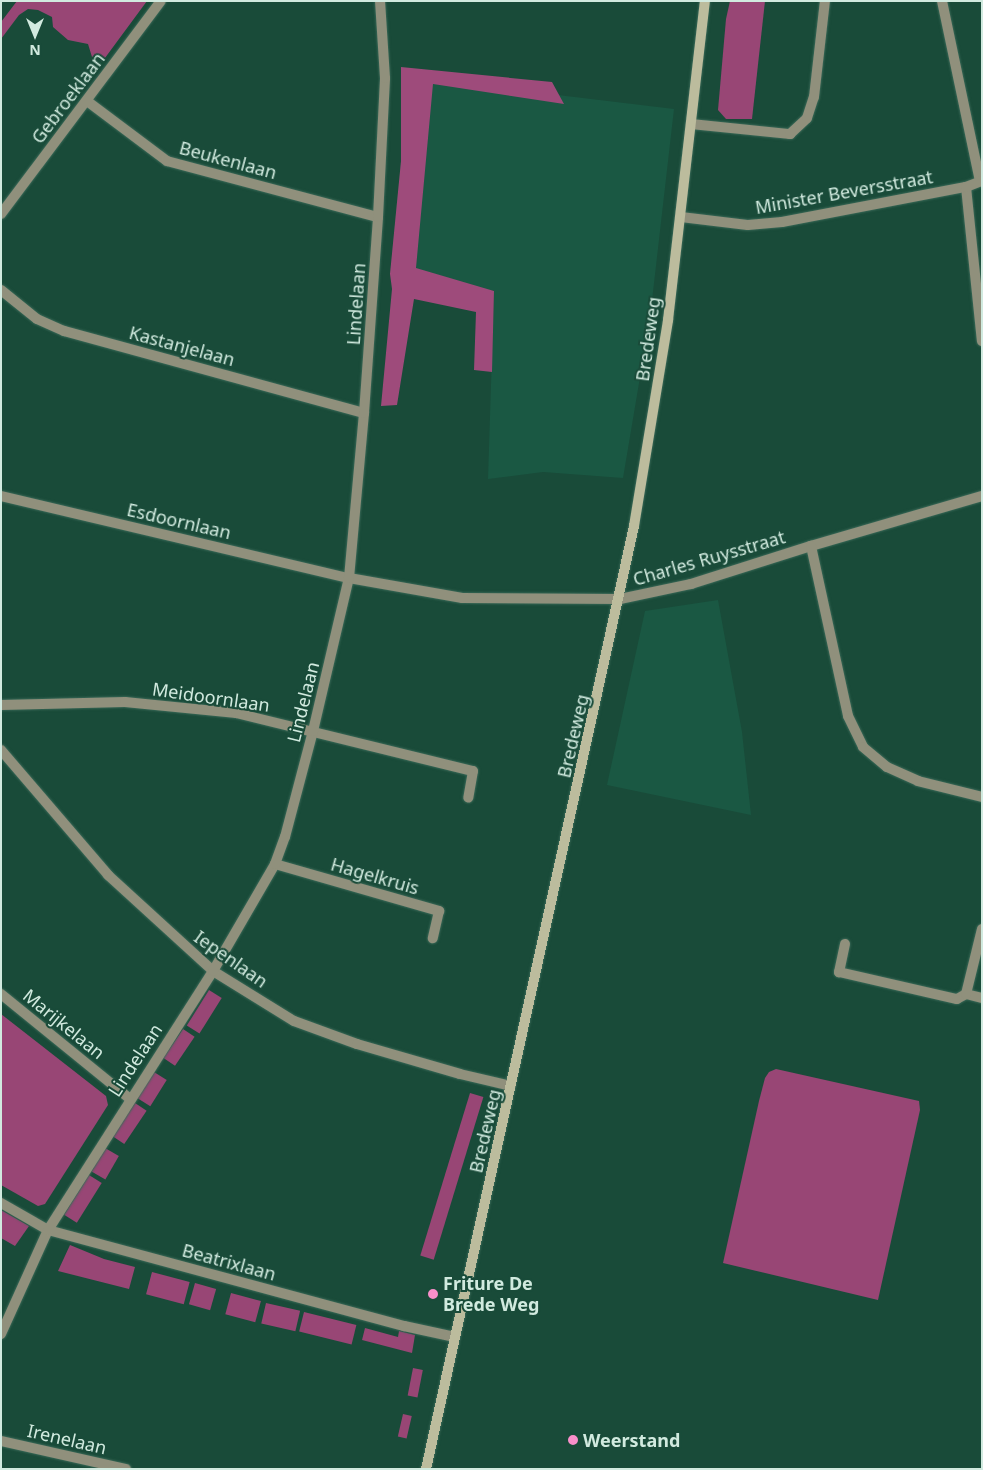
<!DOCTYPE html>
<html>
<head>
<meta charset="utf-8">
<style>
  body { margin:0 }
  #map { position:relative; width:983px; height:1470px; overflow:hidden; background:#194b39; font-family:"Noto Sans",sans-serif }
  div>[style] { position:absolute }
  .built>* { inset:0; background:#1a5843 }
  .green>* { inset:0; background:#984675; transform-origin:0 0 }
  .forest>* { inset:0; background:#9e4b7b }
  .roads { filter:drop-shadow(0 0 1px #3a6857) drop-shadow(0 0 1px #3a6857) }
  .street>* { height:10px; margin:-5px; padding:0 5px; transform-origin:5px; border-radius:5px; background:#90907c }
  .secondary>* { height:10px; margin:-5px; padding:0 5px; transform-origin:5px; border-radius:5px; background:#bcbc9d }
  .dots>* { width:14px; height:14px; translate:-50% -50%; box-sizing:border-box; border:2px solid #194b39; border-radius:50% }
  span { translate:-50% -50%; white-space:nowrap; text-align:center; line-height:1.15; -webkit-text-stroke:4px #194b39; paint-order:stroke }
  .street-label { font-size:18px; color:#d1eadf }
  .poi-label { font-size:18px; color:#d1eadf; font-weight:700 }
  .left { translate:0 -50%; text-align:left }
  .frame { position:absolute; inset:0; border:2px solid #d1eadf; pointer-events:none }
  .north { position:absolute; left:10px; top:10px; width:50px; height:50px; -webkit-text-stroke:4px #194b39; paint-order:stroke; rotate:180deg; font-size:14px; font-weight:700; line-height:20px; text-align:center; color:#d1eadf }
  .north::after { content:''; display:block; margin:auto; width:18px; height:22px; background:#d1eadf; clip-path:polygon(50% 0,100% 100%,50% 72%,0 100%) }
</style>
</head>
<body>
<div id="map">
  <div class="built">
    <div style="clip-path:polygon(401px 76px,674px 109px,650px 318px,623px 478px,543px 472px,488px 479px,494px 291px,390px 274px,401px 161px)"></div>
    <div style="clip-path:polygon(718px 600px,742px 732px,751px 815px,607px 785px,645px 611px)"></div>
  </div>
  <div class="green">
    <div style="clip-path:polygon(17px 1px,147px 1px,102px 62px,99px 59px,92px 57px,88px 44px,68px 40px,53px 27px,52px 17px,38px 10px,28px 9px,19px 15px,1px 39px,1px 22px)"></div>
    <div style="clip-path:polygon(730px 1px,765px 1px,752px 119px,726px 119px,718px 110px,726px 19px)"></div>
    <div style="left:209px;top:990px;width:15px;height:42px;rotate:32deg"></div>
    <div style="clip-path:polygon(1px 1014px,106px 1096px,108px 1105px,45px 1204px,38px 1206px,1px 1185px)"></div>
    <div style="left:183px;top:1029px;width:14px;height:35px;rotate:34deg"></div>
    <div style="clip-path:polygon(776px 1069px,919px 1101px,920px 1110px,878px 1300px,723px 1263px,759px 1101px,765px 1078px,769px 1072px)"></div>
    <div style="left:154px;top:1072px;width:15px;height:31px;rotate:32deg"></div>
    <div style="left:470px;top:1093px;width:14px;height:170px;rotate:17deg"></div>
    <div style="left:135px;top:1103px;width:14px;height:40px;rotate:34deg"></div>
    <div style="left:105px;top:1148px;width:16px;height:27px;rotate:30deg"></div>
    <div style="left:89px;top:1175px;width:15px;height:47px;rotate:32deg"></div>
    <div style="clip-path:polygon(1px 1210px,29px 1226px,15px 1246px,1px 1238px)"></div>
    <div style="clip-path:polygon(70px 1245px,104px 1259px,135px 1267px,129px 1289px,58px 1271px)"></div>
    <div style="left:152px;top:1272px;width:39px;height:23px;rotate:15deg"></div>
    <div style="left:195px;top:1283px;width:22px;height:22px;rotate:16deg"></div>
    <div style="left:231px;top:1293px;width:31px;height:22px;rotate:15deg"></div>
    <div style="left:266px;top:1303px;width:35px;height:21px;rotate:13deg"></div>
    <div style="left:304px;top:1312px;width:54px;height:20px;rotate:14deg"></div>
    <div style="clip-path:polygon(365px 1328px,398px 1337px,399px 1331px,415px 1335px,412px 1353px,362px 1340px)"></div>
    <div style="left:413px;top:1368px;width:10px;height:28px;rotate:11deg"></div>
    <div style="left:403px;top:1414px;width:9px;height:23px;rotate:13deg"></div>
  </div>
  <div class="forest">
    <div style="clip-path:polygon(401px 67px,552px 82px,564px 104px,433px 84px,416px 268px,494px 291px,492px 372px,474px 370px,476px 312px,414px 299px,397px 405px,381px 406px,392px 289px,390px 274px,401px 161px)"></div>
  </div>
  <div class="roads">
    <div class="street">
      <div style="left:942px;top:1px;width:184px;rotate:78.1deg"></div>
      <div style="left:87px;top:101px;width:100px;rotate:36.9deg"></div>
      <div style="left:167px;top:161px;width:218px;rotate:14.9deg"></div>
      <div style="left:691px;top:124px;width:100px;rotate:5.8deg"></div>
      <div style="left:790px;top:134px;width:23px;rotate:-43deg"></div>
      <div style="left:807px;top:118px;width:22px;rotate:-72deg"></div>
      <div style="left:814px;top:97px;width:97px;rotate:-83.5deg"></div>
      <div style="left:966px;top:187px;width:155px;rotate:84.1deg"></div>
      <div style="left:1px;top:214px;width:266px;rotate:-53.1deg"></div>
      <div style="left:681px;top:217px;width:67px;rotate:6.8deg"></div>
      <div style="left:748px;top:225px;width:34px;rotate:-5deg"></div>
      <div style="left:782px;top:222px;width:187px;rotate:-10.8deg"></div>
      <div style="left:966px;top:187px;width:17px;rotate:-21deg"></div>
      <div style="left:1px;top:290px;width:46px;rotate:38.9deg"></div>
      <div style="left:37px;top:319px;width:30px;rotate:24deg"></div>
      <div style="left:64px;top:331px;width:311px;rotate:15.3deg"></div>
      <div style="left:1px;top:496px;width:358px;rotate:13.3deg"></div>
      <div style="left:349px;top:578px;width:115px;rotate:10deg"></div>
      <div style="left:462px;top:598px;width:158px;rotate:0.4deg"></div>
      <div style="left:620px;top:599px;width:73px;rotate:-11.9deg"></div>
      <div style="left:691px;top:584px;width:126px;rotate:-17.6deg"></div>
      <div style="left:811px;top:546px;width:178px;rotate:-16.3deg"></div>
      <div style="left:811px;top:546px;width:174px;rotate:77.7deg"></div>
      <div style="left:848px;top:716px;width:34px;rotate:64deg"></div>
      <div style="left:863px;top:747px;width:31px;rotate:40deg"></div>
      <div style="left:887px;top:767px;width:34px;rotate:24deg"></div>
      <div style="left:918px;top:781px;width:66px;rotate:14deg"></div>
      <div style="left:1px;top:705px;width:124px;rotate:-1.4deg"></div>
      <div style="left:125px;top:702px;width:112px;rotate:5.7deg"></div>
      <div style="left:236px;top:713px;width:244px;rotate:13.8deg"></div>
      <div style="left:473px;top:771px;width:27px;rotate:100deg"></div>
      <div style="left:1px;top:750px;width:165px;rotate:49.4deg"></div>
      <div style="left:108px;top:875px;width:142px;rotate:42.4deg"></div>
      <div style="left:213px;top:971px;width:95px;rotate:31.7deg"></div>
      <div style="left:294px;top:1021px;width:67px;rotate:20.1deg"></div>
      <div style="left:357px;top:1044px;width:107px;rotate:16.2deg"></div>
      <div style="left:460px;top:1074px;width:52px;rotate:13.2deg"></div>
      <div style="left:275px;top:864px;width:171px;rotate:16deg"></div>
      <div style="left:439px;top:911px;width:28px;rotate:103deg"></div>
      <div style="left:845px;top:944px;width:29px;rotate:102deg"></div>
      <div style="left:839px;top:972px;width:121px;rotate:12.9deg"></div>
      <div style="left:957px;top:999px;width:10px;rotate:-29deg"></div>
      <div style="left:966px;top:994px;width:16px;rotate:14deg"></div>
      <div style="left:1px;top:994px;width:166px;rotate:39.1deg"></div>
      <div style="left:966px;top:994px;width:67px;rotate:-76.2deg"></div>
      <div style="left:1px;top:1203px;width:54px;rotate:29.9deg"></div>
      <div style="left:48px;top:1230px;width:369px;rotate:15.1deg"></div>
      <div style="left:404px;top:1326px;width:52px;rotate:12.2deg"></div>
      <div style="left:1px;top:1334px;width:114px;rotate:-65.7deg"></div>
      <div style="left:48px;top:1230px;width:307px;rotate:-57.5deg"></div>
      <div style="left:213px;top:971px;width:124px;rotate:-59.9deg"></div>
      <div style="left:275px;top:864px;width:29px;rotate:-70deg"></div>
      <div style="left:285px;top:837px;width:110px;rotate:-75.2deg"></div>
      <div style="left:313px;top:731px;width:157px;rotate:-76.8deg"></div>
      <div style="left:349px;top:578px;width:166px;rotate:-84.8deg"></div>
      <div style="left:364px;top:413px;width:196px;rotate:-85.9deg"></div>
      <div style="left:378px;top:217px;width:139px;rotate:-87.1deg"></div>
      <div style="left:385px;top:78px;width:77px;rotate:-93.7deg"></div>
      <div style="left:1px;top:1441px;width:128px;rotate:12.6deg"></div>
    </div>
    <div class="secondary">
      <div style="left:426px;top:1469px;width:966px;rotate:-77.56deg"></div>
      <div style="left:634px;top:526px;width:209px;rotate:-80.6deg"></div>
      <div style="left:668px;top:320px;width:321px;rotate:-83.4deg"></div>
    </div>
  </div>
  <div class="dots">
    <div style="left:433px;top:1294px;background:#f98fca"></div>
    <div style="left:573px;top:1440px;background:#f98fca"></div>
  </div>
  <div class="street-label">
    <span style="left:68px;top:98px;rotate:-53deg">Gebroeklaan</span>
    <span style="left:228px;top:160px;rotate:15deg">Beukenlaan</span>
    <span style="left:844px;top:192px;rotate:-10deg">Minister Beversstraat</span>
    <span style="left:356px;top:304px;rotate:-86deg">Lindelaan</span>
    <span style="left:648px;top:339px;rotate:-82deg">Bredeweg</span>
    <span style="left:182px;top:346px;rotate:15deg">Kastanjelaan</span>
    <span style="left:179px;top:521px;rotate:13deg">Esdoornlaan</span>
    <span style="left:709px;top:558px;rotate:-16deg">Charles Ruysstraat</span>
    <span style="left:211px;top:697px;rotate:8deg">Meidoornlaan</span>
    <span style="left:303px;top:702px;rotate:-76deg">Lindelaan</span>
    <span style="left:573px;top:736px;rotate:-77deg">Bredeweg</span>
    <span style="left:375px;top:876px;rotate:16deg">Hagelkruis</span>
    <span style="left:231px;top:959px;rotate:35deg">Iepenlaan</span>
    <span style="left:64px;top:1024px;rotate:39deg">Marijkelaan</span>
    <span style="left:135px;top:1060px;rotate:-57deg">Lindelaan</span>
    <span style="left:485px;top:1131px;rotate:-77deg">Bredeweg</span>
    <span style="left:229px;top:1262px;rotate:15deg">Beatrixlaan</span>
    <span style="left:67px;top:1439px;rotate:13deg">Irenelaan</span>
  </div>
  <div class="poi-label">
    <span class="left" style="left:443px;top:1294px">Friture De<br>Brede Weg</span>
    <span class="left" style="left:583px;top:1440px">Weerstand</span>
  </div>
  <div class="frame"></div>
  <div class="north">N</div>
</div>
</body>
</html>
